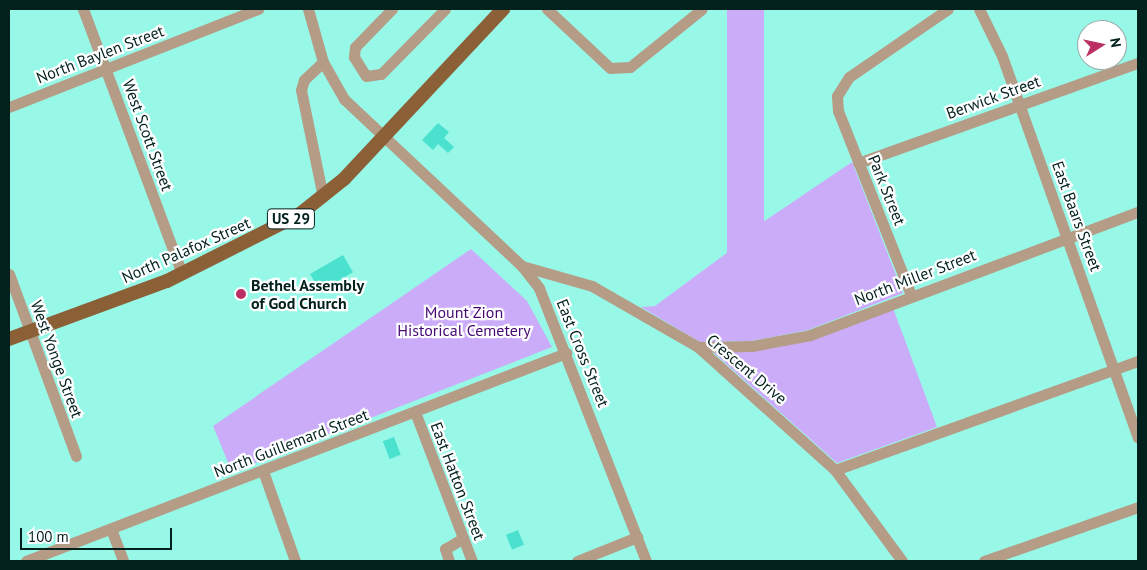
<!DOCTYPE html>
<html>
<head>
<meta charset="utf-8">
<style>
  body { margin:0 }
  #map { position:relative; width:1147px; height:570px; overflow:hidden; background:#98f8e8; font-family:"PT Sans",sans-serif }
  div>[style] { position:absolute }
  .green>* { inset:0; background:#cbacf9; transform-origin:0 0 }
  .building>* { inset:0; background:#4ae1ce; transform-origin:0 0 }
  .minor>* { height:11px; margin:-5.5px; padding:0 5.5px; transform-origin:5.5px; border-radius:5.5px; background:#b59c86 }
  .major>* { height:14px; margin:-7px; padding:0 7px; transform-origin:7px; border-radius:7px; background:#8b6037 }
  .dots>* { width:14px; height:14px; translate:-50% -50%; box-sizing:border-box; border:2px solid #fff; border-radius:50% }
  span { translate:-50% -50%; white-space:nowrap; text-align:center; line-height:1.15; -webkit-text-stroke:4.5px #fff; paint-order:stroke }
  .shield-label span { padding:1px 4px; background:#fff; border:1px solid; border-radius:4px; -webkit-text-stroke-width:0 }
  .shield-label { font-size:15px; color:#02211d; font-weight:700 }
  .street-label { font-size:16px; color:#02211d }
  .poi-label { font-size:16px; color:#02211d; font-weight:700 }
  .left { translate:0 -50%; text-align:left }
  .park-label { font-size:16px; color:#450973 }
  .frame { position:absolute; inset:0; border:10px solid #02211d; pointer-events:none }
  .north { position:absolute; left:1077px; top:20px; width:50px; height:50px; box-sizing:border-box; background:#fff; border:1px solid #9aa6a5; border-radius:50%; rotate:80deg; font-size:14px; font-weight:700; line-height:20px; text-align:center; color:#02211d }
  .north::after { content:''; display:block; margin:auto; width:18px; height:22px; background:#bb2f64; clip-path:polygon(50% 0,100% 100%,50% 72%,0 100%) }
  .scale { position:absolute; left:20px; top:528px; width:152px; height:22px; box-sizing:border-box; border:2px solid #02211d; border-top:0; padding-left:6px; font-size:15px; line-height:18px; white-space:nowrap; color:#02211d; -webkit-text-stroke:4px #fff; paint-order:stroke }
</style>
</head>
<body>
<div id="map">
  <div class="green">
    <div style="left:727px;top:9px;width:37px;height:316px"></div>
    <div style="clip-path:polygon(852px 162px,903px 293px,808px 330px,751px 341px,700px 342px,641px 307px,655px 306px,743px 241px,744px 235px)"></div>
    <div style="clip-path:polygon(471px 249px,527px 301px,552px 347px,232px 472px,213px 426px)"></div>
    <div style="clip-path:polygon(893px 308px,937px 427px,837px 463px,714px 353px,784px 346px)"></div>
  </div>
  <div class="building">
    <div style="clip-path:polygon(438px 123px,449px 132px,444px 138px,454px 147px,448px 153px,438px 144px,433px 150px,422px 140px)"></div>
    <div style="left:343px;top:255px;width:20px;height:38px;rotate:60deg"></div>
    <div style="left:394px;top:437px;width:19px;height:12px;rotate:69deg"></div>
    <div style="left:518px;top:530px;width:16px;height:13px;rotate:68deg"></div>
  </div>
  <div class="minor">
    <div style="left:83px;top:9px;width:283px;rotate:69.5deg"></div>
    <div style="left:308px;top:9px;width:55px;rotate:74.2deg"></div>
    <div style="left:323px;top:62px;width:43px;rotate:60.4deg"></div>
    <div style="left:344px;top:99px;width:244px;rotate:43.2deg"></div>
    <div style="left:522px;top:266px;width:28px;rotate:52deg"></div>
    <div style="left:539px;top:288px;width:293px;rotate:68.6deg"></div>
    <div style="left:392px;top:9px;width:53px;rotate:134.2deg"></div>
    <div style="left:355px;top:47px;width:10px;rotate:96deg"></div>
    <div style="left:354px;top:57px;width:22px;rotate:58deg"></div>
    <div style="left:366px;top:76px;width:15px;rotate:-8deg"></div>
    <div style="left:381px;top:74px;width:91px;rotate:-45.4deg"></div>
    <div style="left:547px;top:9px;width:86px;rotate:43.1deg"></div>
    <div style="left:610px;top:68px;width:20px;rotate:-3deg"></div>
    <div style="left:630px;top:67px;width:92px;rotate:-38.9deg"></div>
    <div style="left:979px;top:9px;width:52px;rotate:63.9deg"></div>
    <div style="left:1002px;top:56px;width:405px;rotate:70.4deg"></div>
    <div style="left:323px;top:62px;width:26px;rotate:137deg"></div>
    <div style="left:304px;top:80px;width:10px;rotate:107deg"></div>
    <div style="left:301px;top:90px;width:109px;rotate:78.4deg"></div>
    <div style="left:9px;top:107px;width:268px;rotate:-21.5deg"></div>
    <div style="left:858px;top:163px;width:297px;rotate:-19.7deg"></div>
    <div style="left:522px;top:266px;width:73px;rotate:15.9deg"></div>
    <div style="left:592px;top:286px;width:122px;rotate:29.9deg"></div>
    <div style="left:698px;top:347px;width:184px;rotate:41.9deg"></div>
    <div style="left:835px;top:470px;width:113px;rotate:53.6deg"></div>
    <div style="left:9px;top:274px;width:194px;rotate:69.8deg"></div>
    <div style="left:911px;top:295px;width:198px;rotate:-111.6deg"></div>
    <div style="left:838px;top:111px;width:15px;rotate:-94deg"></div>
    <div style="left:837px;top:96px;width:22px;rotate:-58deg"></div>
    <div style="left:849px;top:77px;width:120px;rotate:-34.5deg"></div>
    <div style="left:698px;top:347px;width:54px;rotate:-1.1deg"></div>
    <div style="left:752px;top:346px;width:59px;rotate:-10.7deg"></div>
    <div style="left:810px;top:335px;width:350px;rotate:-20.6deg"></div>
    <div style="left:415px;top:412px;width:160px;rotate:69.1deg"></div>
    <div style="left:835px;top:470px;width:322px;rotate:-19.8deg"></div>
    <div style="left:263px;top:471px;width:96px;rotate:70.4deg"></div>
    <div style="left:111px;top:529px;width:34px;rotate:69deg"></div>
    <div style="left:26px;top:561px;width:579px;rotate:-21.07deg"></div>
    <div style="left:449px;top:561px;width:13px;rotate:-108deg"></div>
    <div style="left:445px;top:549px;width:21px;rotate:-31deg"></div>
    <div style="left:577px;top:561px;width:65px;rotate:-21.8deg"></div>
    <div style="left:984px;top:561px;width:163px;rotate:-19.3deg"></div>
  </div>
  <div class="major">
    <div style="left:9px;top:339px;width:168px;rotate:-20.2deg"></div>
    <div style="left:167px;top:281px;width:149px;rotate:-26.7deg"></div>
    <div style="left:300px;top:214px;width:56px;rotate:-38.5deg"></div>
    <div style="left:344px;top:179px;width:233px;rotate:-46.9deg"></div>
  </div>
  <div class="dots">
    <div style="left:241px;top:294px;background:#bb2f64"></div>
  </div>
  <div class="shield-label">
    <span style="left:291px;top:219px">US 29</span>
  </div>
  <div class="street-label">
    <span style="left:100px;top:54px;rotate:-21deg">North Baylen Street</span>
    <span style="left:993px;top:97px;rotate:-20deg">Berwick Street</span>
    <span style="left:148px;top:135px;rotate:70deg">West Scott Street</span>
    <span style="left:887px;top:190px;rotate:68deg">Park Street</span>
    <span style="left:1077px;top:216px;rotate:70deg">East Baars Street</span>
    <span style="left:186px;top:250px;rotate:-24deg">North Palafox Street</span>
    <span style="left:915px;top:277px;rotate:-21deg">North Miller Street</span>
    <span style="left:583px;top:353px;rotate:68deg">East Cross Street</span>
    <span style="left:57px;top:359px;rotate:70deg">West Yonge Street</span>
    <span style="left:747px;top:369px;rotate:40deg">Crescent Drive</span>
    <span style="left:291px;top:443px;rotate:-21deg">North Guillemard Street</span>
    <span style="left:458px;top:481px;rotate:69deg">East Hatton Street</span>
  </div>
  <div class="poi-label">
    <span class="left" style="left:251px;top:294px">Bethel Assembly<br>of God Church</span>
  </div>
  <div class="park-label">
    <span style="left:464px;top:321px">Mount Zion<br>Historical Cemetery</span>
  </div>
  <div class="frame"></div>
  <div class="north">N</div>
  <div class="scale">100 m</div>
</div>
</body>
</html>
